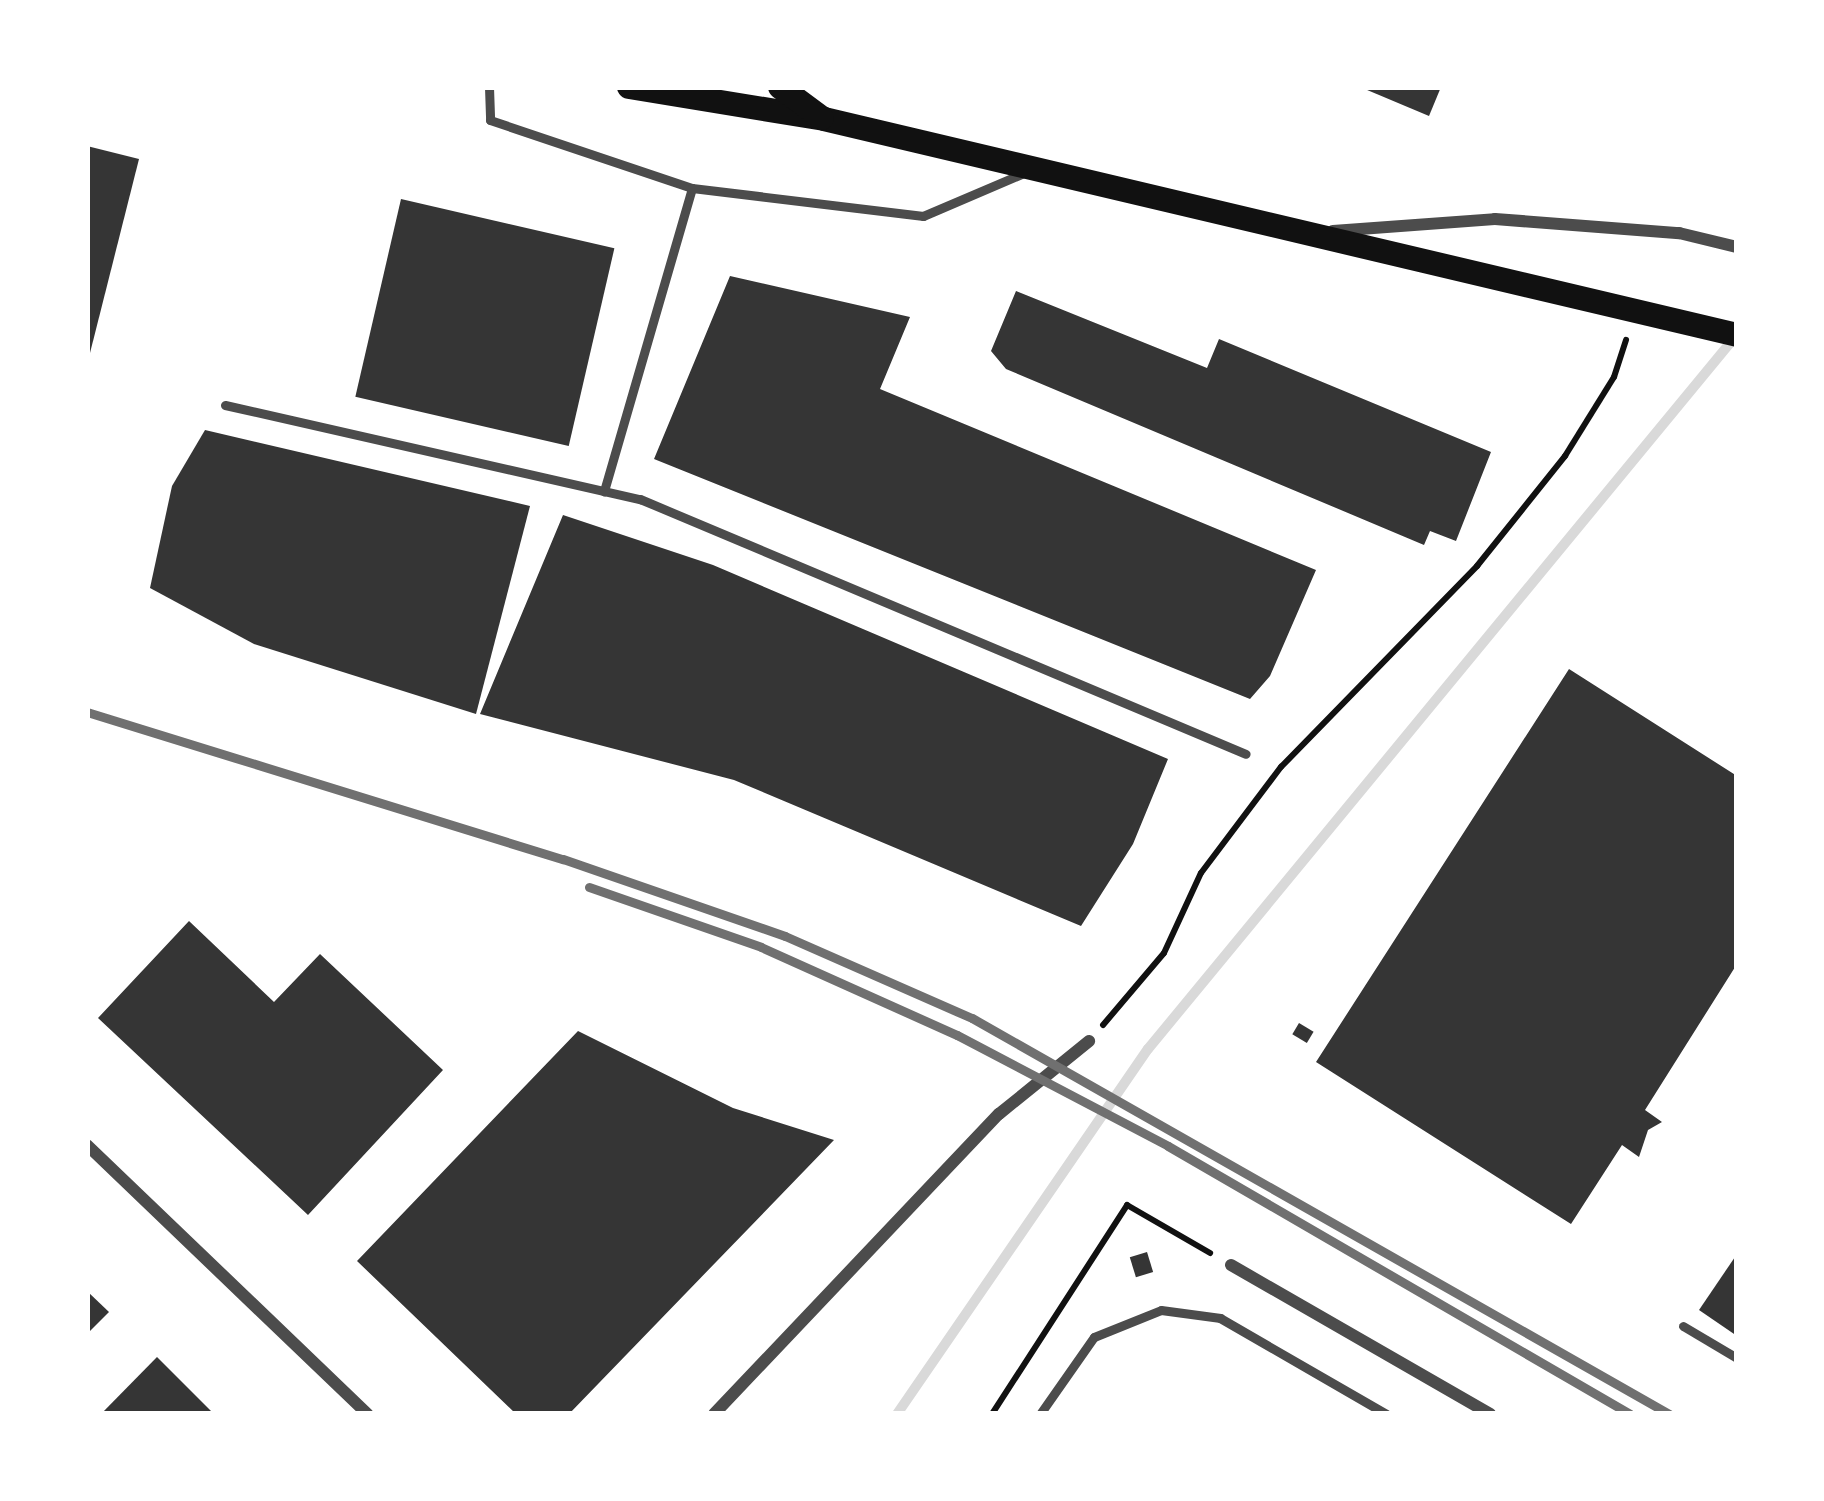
<!DOCTYPE html>
<html>
<head>
<meta charset="utf-8">
<style>
  body { margin:0 }
  #map { position:relative; width:1824px; height:1501px; overflow:hidden; background:#fff; font-family:Spectral,serif }
  div>[style] { position:absolute }
  .stream>* { height:10px; margin:-5px; padding:0 5px; transform-origin:5px; border-radius:5px; background:#d9d9d9 }
  .building>* { inset:0; background:#353535; transform-origin:0 0 }
  .path>* { height:6px; margin:-3px; padding:0 3px; transform-origin:3px; border-radius:3px; background:#111 }
  .service>* { height:9px; margin:-4.5px; padding:0 4.5px; transform-origin:4.5px; border-radius:4.5px; background:#4c4c4c }
  .minor>* { height:12px; margin:-6px; padding:0 6px; transform-origin:6px; border-radius:6px; background:#4c4c4c }
  .secondary>* { height:24px; margin:-12px; padding:0 12px; transform-origin:12px; border-radius:12px; background:#111 }
  .rail>* { height:9px; margin:-4.5px; padding:0 4.5px; transform-origin:4.5px; border-radius:4.5px; background:#707070 }
  span { translate:-50% -50%; white-space:nowrap; text-align:center; line-height:1.15; -webkit-text-stroke:9px #fff; paint-order:stroke }
  .frame { position:absolute; inset:0; border:90px solid #fff; pointer-events:none }
</style>
</head>
<body>
<div id="map">
  <div class="stream">
    <div style="left:897px;top:1414px;width:443px;rotate:-55.5deg"></div>
    <div style="left:1148px;top:1049px;width:921px;rotate:-50.5deg"></div>
  </div>
  <div class="building">
    <div style="clip-path:polygon(1360px 87px,1441px 87px,1429px 116px)"></div>
    <div style="clip-path:polygon(87px 146px,139px 159px,89px 357px,87px 357px)"></div>
    <div style="left:401px;top:199px;width:219px;height:203px;rotate:13deg"></div>
    <div style="clip-path:polygon(730px 276px,910px 317px,880px 389px,1316px 570px,1270px 676px,1250px 699px,654px 459px)"></div>
    <div style="clip-path:polygon(1016px 291px,1207px 368px,1219px 339px,1491px 452px,1456px 541px,1430px 531px,1424px 545px,1006px 369px,991px 351px)"></div>
    <div style="clip-path:polygon(205px 430px,530px 506px,476px 714px,254px 644px,150px 588px,172px 486px)"></div>
    <div style="clip-path:polygon(563px 515px,713px 565px,1168px 759px,1133px 844px,1081px 926px,734px 780px,480px 714px)"></div>
    <div style="clip-path:polygon(1569px 669px,1737px 776px,1737px 964px,1645px 1110px,1662px 1122px,1648px 1130px,1639px 1157px,1622px 1145px,1571px 1224px,1316px 1062px)"></div>
    <div style="clip-path:polygon(189px 921px,274px 1002px,320px 954px,443px 1070px,308px 1215px,98px 1018px)"></div>
    <div style="left:1299px;top:1023px;width:17px;height:13px;rotate:31deg"></div>
    <div style="clip-path:polygon(578px 1031px,733px 1108px,834px 1140px,569px 1414px,516px 1414px,357px 1261px)"></div>
    <div style="left:1147px;top:1252px;width:21px;height:18px;rotate:73deg"></div>
    <div style="clip-path:polygon(1737px 1254px,1737px 1336px,1699px 1310px)"></div>
    <div style="clip-path:polygon(87px 1291px,109px 1312px,87px 1334px)"></div>
    <div style="clip-path:polygon(157px 1357px,214px 1414px,101px 1414px)"></div>
  </div>
  <div class="path">
    <div style="left:1103px;top:1025px;width:94px;rotate:-49.7deg"></div>
    <div style="left:1164px;top:953px;width:88px;rotate:-65.2deg"></div>
    <div style="left:1201px;top:873px;width:133px;rotate:-53deg"></div>
    <div style="left:1281px;top:767px;width:281px;rotate:-45.7deg"></div>
    <div style="left:1477px;top:566px;width:141px;rotate:-51.3deg"></div>
    <div style="left:1565px;top:456px;width:93px;rotate:-58.2deg"></div>
    <div style="left:1614px;top:377px;width:39px;rotate:-72deg"></div>
    <div style="left:992px;top:1414px;width:249px;rotate:-57.1deg"></div>
    <div style="left:1127px;top:1205px;width:96px;rotate:30deg"></div>
  </div>
  <div class="service">
    <div style="left:489px;top:87px;width:33px;rotate:88deg"></div>
    <div style="left:490px;top:120px;width:213px;rotate:18.6deg"></div>
    <div style="left:692px;top:188px;width:316px;rotate:106.2deg"></div>
    <div style="left:692px;top:188px;width:233px;rotate:6.9deg"></div>
    <div style="left:923px;top:216px;width:110px;rotate:-23.1deg"></div>
    <div style="left:225px;top:405px;width:426px;rotate:12.8deg"></div>
    <div style="left:640px;top:499px;width:657px;rotate:22.82deg"></div>
    <div style="left:1683px;top:1326px;width:63px;rotate:30.7deg"></div>
    <div style="left:1040px;top:1414px;width:94px;rotate:-55deg"></div>
    <div style="left:1094px;top:1337px;width:72px;rotate:-21.9deg"></div>
    <div style="left:1161px;top:1310px;width:60px;rotate:7.7deg"></div>
    <div style="left:1220px;top:1318px;width:192px;rotate:30deg"></div>
  </div>
  <div class="minor">
    <div style="left:1333px;top:231px;width:162px;rotate:-4.2deg"></div>
    <div style="left:1495px;top:219px;width:185px;rotate:4.4deg"></div>
    <div style="left:1679px;top:233px;width:60px;rotate:13.6deg"></div>
    <div style="left:87px;top:1145px;width:389px;rotate:43.8deg"></div>
    <div style="left:1231px;top:1265px;width:299px;rotate:29.9deg"></div>
    <div style="left:714px;top:1414px;width:414px;rotate:-46.5deg"></div>
    <div style="left:999px;top:1114px;width:116px;rotate:-39deg"></div>
  </div>
  <div class="secondary">
    <div style="left:629px;top:87px;width:198px;rotate:9.3deg"></div>
    <div style="left:824px;top:119px;width:938px;rotate:13.31deg"></div>
    <div style="left:780px;top:87px;width:52px;rotate:36.4deg"></div>
  </div>
  <div class="rail">
    <div style="left:87px;top:712px;width:498px;rotate:17.2deg"></div>
    <div style="left:563px;top:859px;width:235px;rotate:19.1deg"></div>
    <div style="left:785px;top:936px;width:204px;rotate:23.7deg"></div>
    <div style="left:972px;top:1018px;width:802px;rotate:29.6deg"></div>
    <div style="left:589px;top:887px;width:182px;rotate:19.2deg"></div>
    <div style="left:761px;top:947px;width:215px;rotate:24.2deg"></div>
    <div style="left:957px;top:1035px;width:238px;rotate:27.7deg"></div>
    <div style="left:1168px;top:1146px;width:534px;rotate:30.12deg"></div>
  </div>
  <div class="frame"></div>
</div>
</body>
</html>
